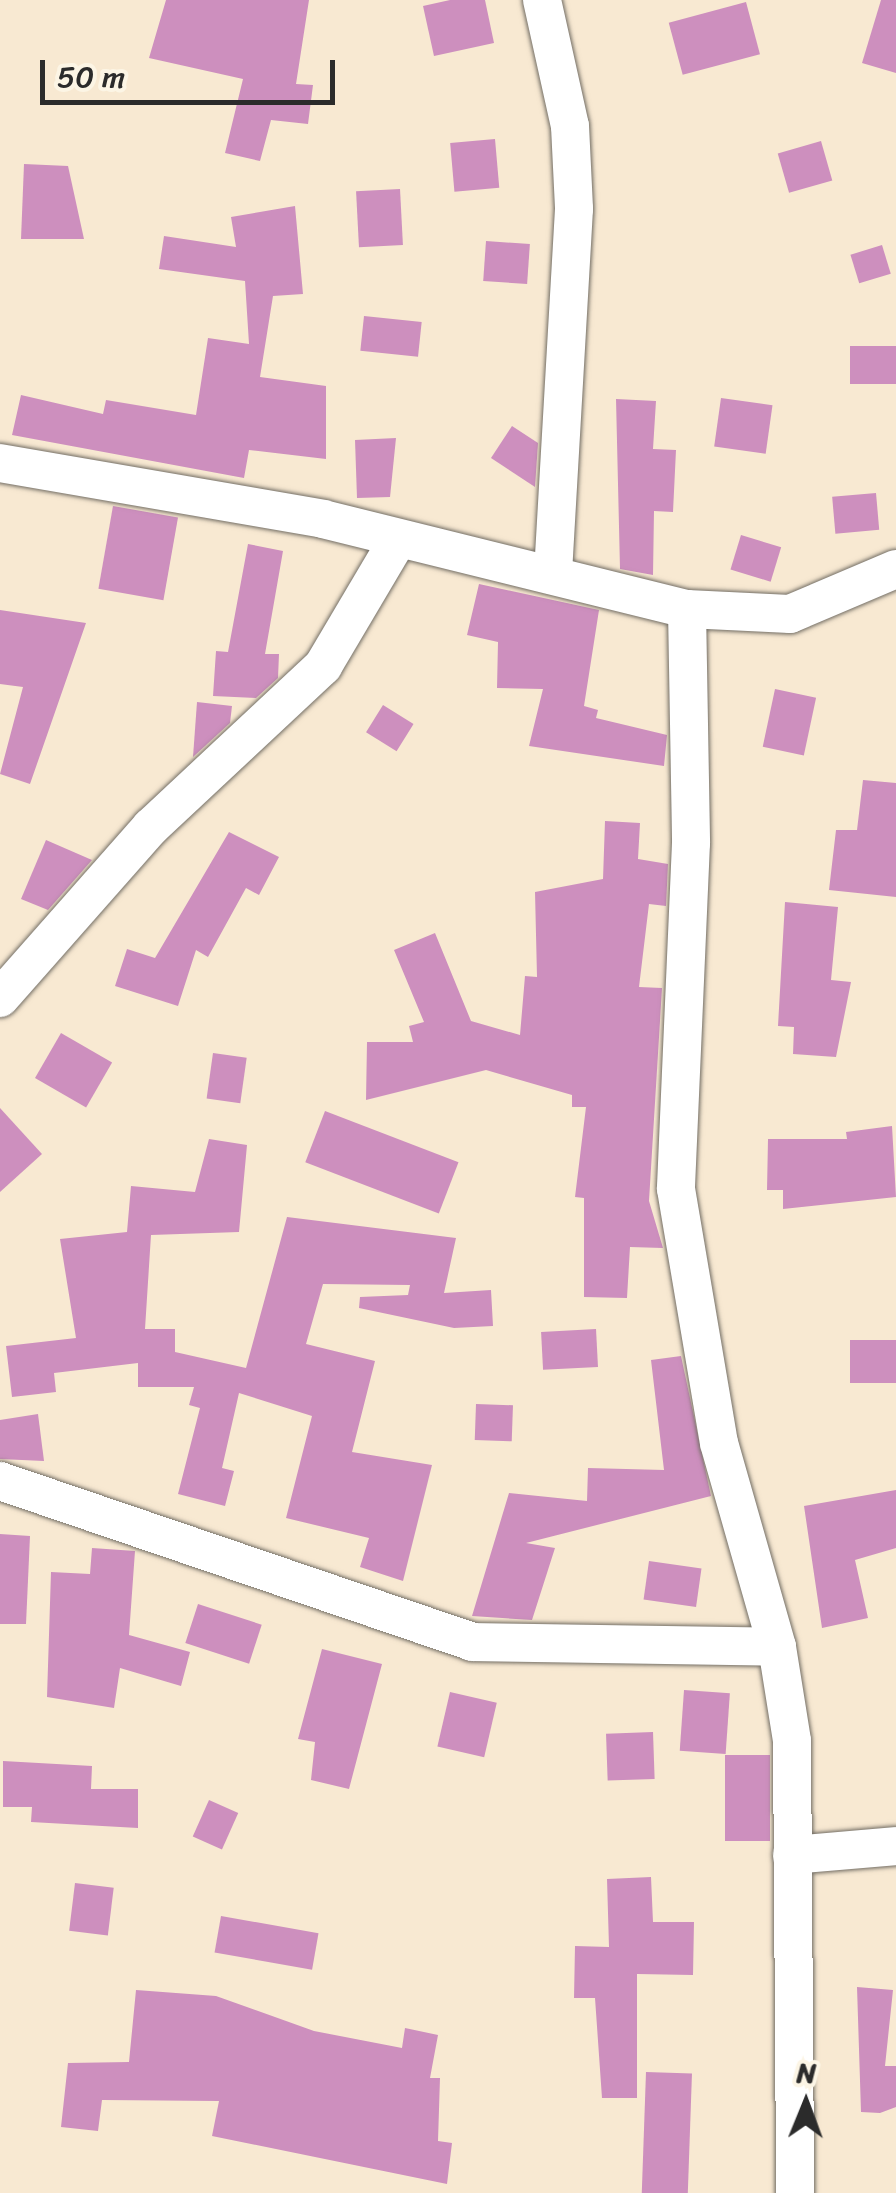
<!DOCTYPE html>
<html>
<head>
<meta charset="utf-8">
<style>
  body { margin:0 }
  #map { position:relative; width:896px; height:2193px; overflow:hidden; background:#f8e9d2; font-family:Sriracha,sans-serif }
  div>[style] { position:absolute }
  .building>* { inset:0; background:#cd8fbe; transform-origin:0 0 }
  .roads { filter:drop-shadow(0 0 2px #736e65) drop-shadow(0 0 2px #736e65) }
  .street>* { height:38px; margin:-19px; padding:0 19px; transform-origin:19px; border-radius:19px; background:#fff }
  span { translate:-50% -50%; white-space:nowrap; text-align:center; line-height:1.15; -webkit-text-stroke:8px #fcf5e5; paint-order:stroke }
  .north { position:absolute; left:756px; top:2053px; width:100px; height:100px; -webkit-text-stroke:8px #fcf5e5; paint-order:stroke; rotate:1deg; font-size:28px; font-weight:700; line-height:40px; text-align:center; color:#2b2b2b }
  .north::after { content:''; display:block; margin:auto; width:35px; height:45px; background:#2b2b2b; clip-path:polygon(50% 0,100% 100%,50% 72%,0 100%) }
  .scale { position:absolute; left:40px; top:60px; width:295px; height:45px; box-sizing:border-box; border:5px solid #2b2b2b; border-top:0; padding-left:12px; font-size:30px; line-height:35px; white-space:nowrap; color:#2b2b2b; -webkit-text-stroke:8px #fcf5e5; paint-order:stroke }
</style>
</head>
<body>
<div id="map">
  <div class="building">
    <div style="clip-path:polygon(166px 0,309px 0,296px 84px,313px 85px,308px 124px,271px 120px,260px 161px,225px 153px,243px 79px,149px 58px)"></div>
    <div style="clip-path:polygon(450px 0,485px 0,494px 43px,434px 56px,423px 6px)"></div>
    <div style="clip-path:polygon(881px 0,896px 0,896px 73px,862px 63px)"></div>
    <div style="left:746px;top:2px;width:54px;height:80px;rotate:75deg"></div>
    <div style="left:495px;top:139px;width:49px;height:45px;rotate:85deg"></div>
    <div style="left:821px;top:141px;width:41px;height:45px;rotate:74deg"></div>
    <div style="clip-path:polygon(24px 164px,68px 166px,84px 239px,21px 239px)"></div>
    <div style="left:400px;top:189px;width:56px;height:44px;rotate:87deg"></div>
    <div style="clip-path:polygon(295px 206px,303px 294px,273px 296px,260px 377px,326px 386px,326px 459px,249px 450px,244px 478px,12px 435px,21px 395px,103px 414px,106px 400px,196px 415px,208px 338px,249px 344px,245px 281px,159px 269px,164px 236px,236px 247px,231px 217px)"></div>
    <div style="left:486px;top:241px;width:44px;height:40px;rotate:4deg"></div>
    <div style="left:882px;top:245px;width:30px;height:33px;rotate:73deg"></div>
    <div style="left:364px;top:316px;width:58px;height:35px;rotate:6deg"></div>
    <div style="left:896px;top:346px;width:38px;height:46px;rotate:90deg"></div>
    <div style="left:721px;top:398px;width:52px;height:49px;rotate:8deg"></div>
    <div style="clip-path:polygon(616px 399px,656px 401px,653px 449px,676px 450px,673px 512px,654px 511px,653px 575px,620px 569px)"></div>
    <div style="clip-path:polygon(512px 426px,538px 443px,535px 487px,491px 458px)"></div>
    <div style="clip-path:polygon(396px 438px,390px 497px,357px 498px,355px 440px)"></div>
    <div style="left:876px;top:493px;width:37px;height:44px;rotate:85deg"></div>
    <div style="left:113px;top:506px;width:66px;height:84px;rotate:10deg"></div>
    <div style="left:741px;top:535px;width:42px;height:36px;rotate:17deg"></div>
    <div style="clip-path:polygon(248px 544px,283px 551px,265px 654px,279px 654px,278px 678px,256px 698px,213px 696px,216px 651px,228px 652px)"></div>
    <div style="clip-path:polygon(479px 584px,599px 610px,584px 706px,598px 710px,596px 718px,667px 735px,664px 766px,529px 746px,543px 689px,497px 688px,498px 642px,467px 635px)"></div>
    <div style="clip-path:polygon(0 610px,86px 623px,30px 784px,0 774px,23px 687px,0 684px)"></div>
    <div style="left:775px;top:689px;width:42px;height:59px;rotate:12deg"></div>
    <div style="clip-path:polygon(197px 702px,232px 706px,230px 723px,193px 757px)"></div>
    <div style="left:383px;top:705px;width:36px;height:32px;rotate:32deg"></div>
    <div style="clip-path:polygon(863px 780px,896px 783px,896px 897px,829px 890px,836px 830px,857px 830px)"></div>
    <div style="clip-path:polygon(605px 821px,640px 823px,638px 859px,668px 864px,666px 906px,649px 904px,639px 987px,662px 988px,649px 1201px,663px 1248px,630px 1247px,627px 1298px,584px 1297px,584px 1198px,575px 1197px,586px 1107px,572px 1107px,572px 1095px,486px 1070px,366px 1100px,367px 1042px,413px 1042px,409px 1026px,424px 1022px,394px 950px,435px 933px,471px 1021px,520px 1035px,525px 976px,537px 977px,535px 892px,603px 879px)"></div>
    <div style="clip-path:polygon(229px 832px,279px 857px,259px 895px,246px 888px,208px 957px,196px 950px,178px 1006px,115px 986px,127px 949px,155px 958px)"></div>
    <div style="clip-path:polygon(46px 840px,92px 860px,48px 910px,21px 899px)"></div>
    <div style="clip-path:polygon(785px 902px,838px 907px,831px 980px,851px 982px,836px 1057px,793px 1054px,794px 1027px,778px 1026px)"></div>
    <div style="left:61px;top:1033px;width:59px;height:52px;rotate:30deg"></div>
    <div style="left:213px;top:1053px;width:34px;height:46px;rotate:8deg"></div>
    <div style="clip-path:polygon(0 1108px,42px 1154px,0 1192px)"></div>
    <div style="left:325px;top:1111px;width:143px;height:55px;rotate:21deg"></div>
    <div style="clip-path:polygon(892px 1126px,896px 1197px,783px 1209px,783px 1190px,767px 1190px,768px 1139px,847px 1139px,846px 1132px)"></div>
    <div style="clip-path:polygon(209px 1139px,247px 1145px,239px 1232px,151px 1235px,145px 1329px,175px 1329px,175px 1352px,246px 1368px,287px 1217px,456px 1238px,444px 1293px,491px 1290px,493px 1326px,454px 1328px,359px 1308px,360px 1297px,408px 1295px,410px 1285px,323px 1284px,306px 1344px,375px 1361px,352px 1452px,432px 1465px,403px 1581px,360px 1567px,369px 1538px,286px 1518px,312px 1416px,239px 1393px,222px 1468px,234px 1471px,225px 1506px,178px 1494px,200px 1408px,189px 1405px,194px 1387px,138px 1387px,138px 1363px,54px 1373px,56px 1392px,12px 1397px,6px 1346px,76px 1338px,60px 1239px,127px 1232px,131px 1186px,195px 1192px)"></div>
    <div style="left:596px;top:1329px;width:38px;height:55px;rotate:87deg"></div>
    <div style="left:896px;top:1340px;width:43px;height:46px;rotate:90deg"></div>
    <div style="clip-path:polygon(681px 1356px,711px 1496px,526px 1543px,555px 1548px,532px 1620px,472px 1616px,509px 1493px,587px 1501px,588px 1468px,664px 1470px,651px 1360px)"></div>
    <div style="left:476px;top:1404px;width:37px;height:36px;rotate:2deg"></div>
    <div style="clip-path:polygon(38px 1414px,44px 1461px,0 1459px,0 1420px)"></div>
    <div style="clip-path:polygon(896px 1490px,896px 1548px,855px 1560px,868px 1618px,822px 1628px,804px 1506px)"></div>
    <div style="clip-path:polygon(0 1534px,30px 1536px,26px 1624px,0 1624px)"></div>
    <div style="clip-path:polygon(92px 1548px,135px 1551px,129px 1635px,190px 1652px,181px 1686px,120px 1668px,114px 1708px,47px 1697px,51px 1572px,90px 1574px)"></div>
    <div style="left:649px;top:1561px;width:53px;height:39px;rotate:8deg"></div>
    <div style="left:198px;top:1604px;width:67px;height:41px;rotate:18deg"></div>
    <div style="clip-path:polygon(322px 1649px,382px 1664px,349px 1789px,311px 1780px,315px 1742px,298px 1739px)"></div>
    <div style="left:684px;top:1690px;width:46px;height:61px;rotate:4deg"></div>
    <div style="left:450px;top:1692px;width:48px;height:56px;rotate:13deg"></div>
    <div style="left:653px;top:1732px;width:47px;height:47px;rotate:88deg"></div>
    <div style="left:725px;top:1755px;width:45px;height:86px"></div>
    <div style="clip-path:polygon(3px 1761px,92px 1766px,91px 1789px,138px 1789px,138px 1828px,31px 1822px,32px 1807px,3px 1807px)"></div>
    <div style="left:209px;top:1800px;width:32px;height:40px;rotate:24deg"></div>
    <div style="clip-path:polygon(651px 1877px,653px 1922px,694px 1922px,693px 1975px,637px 1974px,637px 2098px,602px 2098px,595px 1998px,574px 1998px,575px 1946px,609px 1947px,607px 1879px)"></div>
    <div style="left:75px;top:1883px;width:39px;height:48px;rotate:7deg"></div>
    <div style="left:221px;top:1916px;width:99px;height:37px;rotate:10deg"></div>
    <div style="clip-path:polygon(857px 1987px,893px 1990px,885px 2066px,896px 2066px,896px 2107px,880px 2113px,861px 2112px)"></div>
    <div style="clip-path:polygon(136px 1990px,216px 1996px,314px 2031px,402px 2048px,405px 2028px,438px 2035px,430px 2078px,440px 2078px,438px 2141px,452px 2143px,447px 2184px,212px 2136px,219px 2101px,102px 2100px,98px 2131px,61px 2127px,68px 2063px,129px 2062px)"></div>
    <div style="left:646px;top:2072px;width:46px;height:121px;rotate:2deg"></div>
  </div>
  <div class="roads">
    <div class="street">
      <div style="left:542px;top:0;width:129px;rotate:77.5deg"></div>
      <div style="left:570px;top:126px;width:83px;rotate:87.2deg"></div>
      <div style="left:574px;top:209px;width:364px;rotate:93.3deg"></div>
      <div style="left:0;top:463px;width:328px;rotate:9.8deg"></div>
      <div style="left:323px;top:519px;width:375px;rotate:13.9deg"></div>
      <div style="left:687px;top:609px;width:103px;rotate:2.8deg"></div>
      <div style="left:790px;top:614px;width:115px;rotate:-23deg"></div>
      <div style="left:687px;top:609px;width:234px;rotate:89deg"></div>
      <div style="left:691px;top:843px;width:346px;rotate:92.5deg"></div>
      <div style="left:676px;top:1189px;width:258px;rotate:80.4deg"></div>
      <div style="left:719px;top:1443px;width:212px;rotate:74.1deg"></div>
      <div style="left:777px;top:1647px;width:95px;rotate:80.9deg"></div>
      <div style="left:792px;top:1741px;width:452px;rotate:89.6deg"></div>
      <div style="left:0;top:998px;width:228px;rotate:-48.6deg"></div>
      <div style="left:151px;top:827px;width:236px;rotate:-43.1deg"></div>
      <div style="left:323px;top:666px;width:147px;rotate:-59.4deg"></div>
      <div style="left:0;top:1481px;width:499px;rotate:18.8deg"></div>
      <div style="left:472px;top:1642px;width:305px;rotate:0.9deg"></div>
      <div style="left:792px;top:1855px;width:104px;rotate:-4.9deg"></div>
    </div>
  </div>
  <div class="north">N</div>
  <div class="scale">50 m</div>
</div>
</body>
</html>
